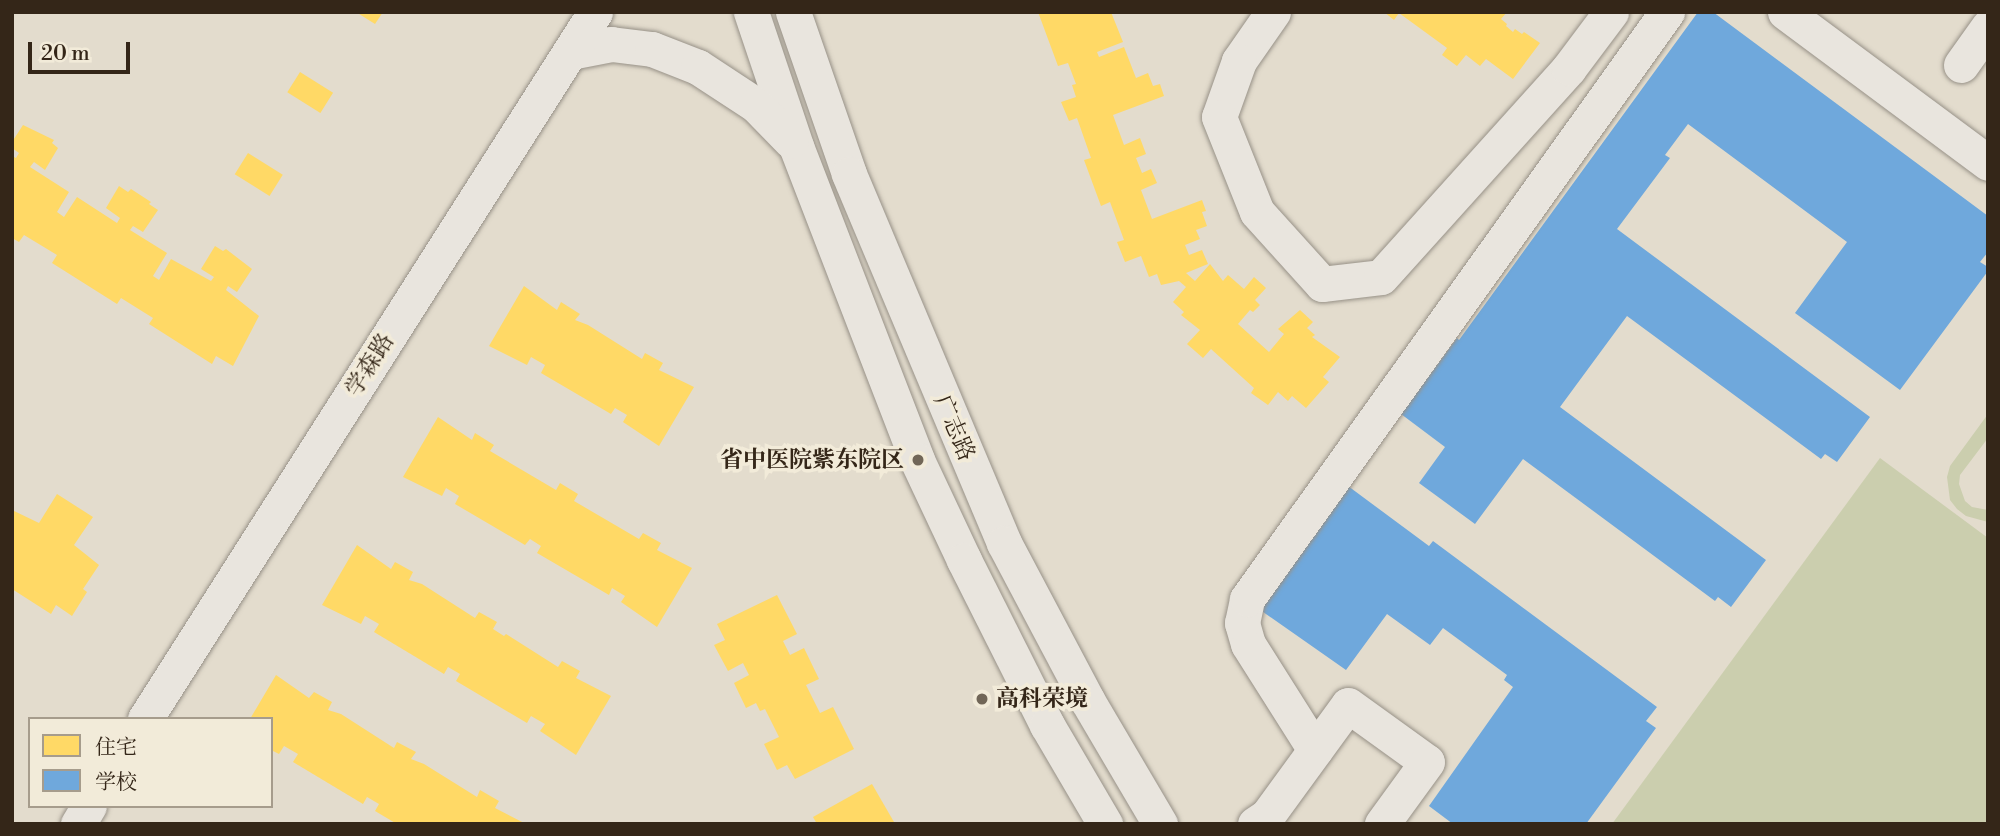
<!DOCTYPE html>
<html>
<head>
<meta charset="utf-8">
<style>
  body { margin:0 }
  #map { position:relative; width:2000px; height:836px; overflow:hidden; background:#e3dccd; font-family:"Libre Bodoni","Noto Serif SC",serif }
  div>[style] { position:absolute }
  .green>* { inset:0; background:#cbceae }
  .homes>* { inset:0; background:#ffd966; transform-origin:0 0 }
  .schools>* { inset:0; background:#6fa8dc }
  .roads { filter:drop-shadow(0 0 2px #979187) drop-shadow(0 0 2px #979187) }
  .minor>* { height:35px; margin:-17.5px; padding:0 17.5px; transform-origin:17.5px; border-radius:17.5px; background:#e9e5de }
  .dots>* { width:19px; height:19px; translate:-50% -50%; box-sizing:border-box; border:4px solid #f2ebd9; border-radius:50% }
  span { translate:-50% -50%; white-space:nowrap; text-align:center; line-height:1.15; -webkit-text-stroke:7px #f2ebd9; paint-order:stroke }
  .street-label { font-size:23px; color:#342618 }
  .poi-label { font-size:23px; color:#342618; font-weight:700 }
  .right { translate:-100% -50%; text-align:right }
  .left { translate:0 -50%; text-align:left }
  .frame { position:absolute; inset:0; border:14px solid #342618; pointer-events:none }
  .legend { position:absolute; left:28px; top:717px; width:245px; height:91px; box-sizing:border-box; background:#f2ebd9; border:2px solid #a69c8c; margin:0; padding:9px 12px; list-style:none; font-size:21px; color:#342618 }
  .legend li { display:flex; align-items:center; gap:14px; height:35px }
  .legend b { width:35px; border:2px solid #a69c8c }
  .scale { position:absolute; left:28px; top:42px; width:102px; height:32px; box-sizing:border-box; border:4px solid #342618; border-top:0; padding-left:9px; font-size:21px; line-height:24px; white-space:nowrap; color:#342618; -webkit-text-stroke:5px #f2ebd9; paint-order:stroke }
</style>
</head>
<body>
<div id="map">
  <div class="green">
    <div style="clip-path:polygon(1988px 414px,1988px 438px,1960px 475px,1959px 484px,1965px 501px,1972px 507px,1988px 510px,1988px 522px,1966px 516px,1957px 509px,1950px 500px,1947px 477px,1950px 466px)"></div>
    <div style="clip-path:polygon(1880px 458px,1988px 538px,1988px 824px,1612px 824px)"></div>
  </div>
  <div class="homes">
    <div style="clip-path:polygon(356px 12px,383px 12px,375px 24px)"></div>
    <div style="clip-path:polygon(1038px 12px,1111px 12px,1123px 42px,1097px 52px,1099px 57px,1124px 47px,1136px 78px,1148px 73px,1153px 86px,1160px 84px,1164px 96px,1113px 115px,1124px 145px,1140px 138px,1146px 154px,1136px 158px,1142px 173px,1151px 169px,1157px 183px,1141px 190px,1152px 219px,1202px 200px,1206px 211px,1202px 212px,1207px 226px,1196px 230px,1200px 239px,1185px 245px,1189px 255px,1202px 250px,1208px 264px,1186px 273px,1195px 281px,1210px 264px,1223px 281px,1228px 275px,1244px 289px,1254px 277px,1266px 288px,1255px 300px,1260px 305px,1253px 312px,1250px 310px,1238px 324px,1269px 352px,1284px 334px,1278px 329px,1300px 310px,1313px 322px,1307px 328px,1315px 335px,1312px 337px,1340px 357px,1323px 377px,1329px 382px,1306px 408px,1292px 396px,1288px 401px,1278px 392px,1268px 405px,1251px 393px,1254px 388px,1211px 349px,1203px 358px,1187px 344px,1200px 330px,1181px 315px,1184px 312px,1173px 302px,1186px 287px,1179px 281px,1161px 285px,1157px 274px,1149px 277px,1141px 256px,1125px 262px,1117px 242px,1124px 240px,1110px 202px,1101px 206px,1084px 160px,1091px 158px,1077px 118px,1069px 121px,1061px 102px,1076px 97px,1072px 85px,1076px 84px,1068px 63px,1058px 66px)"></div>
    <div style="clip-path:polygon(1384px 12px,1507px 12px,1501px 19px,1507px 24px,1506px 26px,1513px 32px,1515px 29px,1522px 34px,1524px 32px,1540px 43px,1513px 79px,1486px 59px,1480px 66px,1466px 55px,1457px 66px,1442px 55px,1447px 48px,1399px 13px,1394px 20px)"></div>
    <div style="left:300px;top:72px;width:39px;height:24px;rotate:32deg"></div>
    <div style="clip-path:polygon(23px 125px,54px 140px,52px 143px,58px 148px,45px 170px,34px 162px,30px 167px,69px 192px,57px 212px,64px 217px,77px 197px,117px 223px,120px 218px,106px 208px,119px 186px,128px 192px,131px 189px,151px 202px,149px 204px,158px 210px,143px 232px,133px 226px,130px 230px,167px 253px,153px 276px,159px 280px,171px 259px,211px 281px,214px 277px,201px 269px,215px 246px,223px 251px,226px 249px,252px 269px,237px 292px,228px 286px,226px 290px,259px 316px,233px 366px,216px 356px,212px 364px,149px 324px,153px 318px,121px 298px,117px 304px,52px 263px,57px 255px,24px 235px,19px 242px,12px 238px,12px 156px,16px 158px,19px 153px,12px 148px,12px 142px)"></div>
    <div style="left:248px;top:153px;width:41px;height:25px;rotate:32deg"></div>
    <div style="clip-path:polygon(524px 286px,557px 310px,561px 302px,580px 314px,575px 320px,588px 325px,642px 359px,645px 353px,663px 363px,659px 370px,694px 387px,659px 446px,623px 422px,627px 415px,615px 408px,611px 414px,541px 373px,545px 365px,531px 357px,527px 365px,489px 346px)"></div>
    <div style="clip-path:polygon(438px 417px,472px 440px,475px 433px,494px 445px,490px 451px,556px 490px,560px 483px,578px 494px,574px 501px,639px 539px,643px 533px,661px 543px,657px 550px,692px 568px,657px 627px,621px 602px,625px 596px,612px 588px,609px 595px,537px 553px,541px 546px,530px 539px,525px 545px,455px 504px,459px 496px,446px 488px,442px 496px,403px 477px)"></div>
    <div style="clip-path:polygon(57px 494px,93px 517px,74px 545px,99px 565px,83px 589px,87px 592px,72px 616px,56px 605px,51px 614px,12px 589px,12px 510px,39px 523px)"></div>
    <div style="clip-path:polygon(357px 545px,391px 569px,395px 562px,413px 572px,409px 580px,422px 584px,475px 618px,479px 612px,497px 622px,493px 629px,504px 636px,506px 634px,558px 667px,562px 661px,580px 671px,576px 678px,611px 696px,576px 755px,540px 731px,545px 724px,531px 716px,527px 723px,456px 681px,460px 674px,448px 667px,444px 674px,374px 632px,379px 624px,365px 616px,361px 624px,322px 605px)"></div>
    <div style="clip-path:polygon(777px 595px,797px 634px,783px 641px,790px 655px,804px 648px,819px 679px,806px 685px,820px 713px,833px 707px,854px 749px,795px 779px,787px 765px,777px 770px,764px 744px,779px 737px,765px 709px,760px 711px,756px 703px,746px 708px,734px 683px,749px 675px,743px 663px,728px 671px,714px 645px,725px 640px,717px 624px)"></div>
    <div style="clip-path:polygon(276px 675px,309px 698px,314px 692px,332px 702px,328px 710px,341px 714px,394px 748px,397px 742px,416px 752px,411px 759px,424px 764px,477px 797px,480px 790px,499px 801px,495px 808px,526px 824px,397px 824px,375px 811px,379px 804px,367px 797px,363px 804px,293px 762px,298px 754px,284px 746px,279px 754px,271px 750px,271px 719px,250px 719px)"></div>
    <div style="clip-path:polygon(872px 784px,894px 822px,817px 824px,813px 817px)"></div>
  </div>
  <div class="schools">
    <div style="clip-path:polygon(1698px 12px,1713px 12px,1988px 216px,1988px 252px,1980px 262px,1988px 267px,1988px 271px,1900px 390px,1795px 313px,1847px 242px,1688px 124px,1665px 155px,1670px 158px,1617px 229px,1870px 417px,1837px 462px,1825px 454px,1821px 459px,1627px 316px,1560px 407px,1766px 560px,1731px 607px,1718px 597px,1715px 601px,1523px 459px,1475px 524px,1419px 483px,1445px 447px,1401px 414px,1457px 338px,1459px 340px)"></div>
    <div style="clip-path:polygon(1348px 486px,1429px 546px,1433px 541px,1657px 707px,1646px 721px,1656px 728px,1586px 824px,1453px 824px,1429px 806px,1513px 687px,1504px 680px,1507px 675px,1443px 628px,1430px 645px,1387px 614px,1346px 670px,1256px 607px)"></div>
  </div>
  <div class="roads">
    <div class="minor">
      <div style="left:751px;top:12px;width:141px;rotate:71.4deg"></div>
      <div style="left:796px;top:146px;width:337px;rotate:68.9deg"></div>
      <div style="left:917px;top:460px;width:110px;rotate:64.8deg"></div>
      <div style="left:964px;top:560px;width:185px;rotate:63.3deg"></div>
      <div style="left:1047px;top:725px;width:115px;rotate:59.6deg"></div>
      <div style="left:793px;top:12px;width:171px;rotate:70.9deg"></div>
      <div style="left:849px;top:174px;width:400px;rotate:67.2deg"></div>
      <div style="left:1004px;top:543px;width:178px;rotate:62.1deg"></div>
      <div style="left:1087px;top:700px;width:144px;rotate:59.5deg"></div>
      <div style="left:1273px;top:12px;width:60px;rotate:124.8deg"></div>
      <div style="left:1239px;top:61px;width:59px;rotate:109.7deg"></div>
      <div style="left:1219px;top:117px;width:102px;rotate:68.2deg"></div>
      <div style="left:1257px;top:212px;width:97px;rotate:47.9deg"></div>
      <div style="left:1322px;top:284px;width:59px;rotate:-6.8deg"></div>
      <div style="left:1381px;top:277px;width:281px;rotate:-48deg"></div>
      <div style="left:1569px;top:68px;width:70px;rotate:-53.1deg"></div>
      <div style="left:1785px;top:12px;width:253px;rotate:36.6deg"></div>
      <div style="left:570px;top:52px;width:42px;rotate:-11deg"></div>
      <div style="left:611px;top:44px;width:41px;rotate:7deg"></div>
      <div style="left:652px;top:49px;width:49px;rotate:21.4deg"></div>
      <div style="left:698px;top:67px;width:69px;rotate:33.2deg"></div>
      <div style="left:756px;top:105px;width:50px;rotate:45.8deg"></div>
      <div style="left:1961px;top:65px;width:47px;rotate:-54.6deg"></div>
      <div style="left:145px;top:719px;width:838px;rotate:-57.52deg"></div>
      <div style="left:1315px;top:750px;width:125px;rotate:-122.3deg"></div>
      <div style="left:1248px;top:644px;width:22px;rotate:-106deg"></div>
      <div style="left:1242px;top:623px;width:25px;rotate:-78deg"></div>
      <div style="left:1247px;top:599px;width:722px;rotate:-54.42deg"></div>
      <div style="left:78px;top:824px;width:21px;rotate:-59deg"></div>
      <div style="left:1255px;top:824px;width:14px;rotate:-34deg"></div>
      <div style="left:1267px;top:816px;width:137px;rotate:-53.9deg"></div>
      <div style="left:1348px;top:705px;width:97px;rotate:35.8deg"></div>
      <div style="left:1427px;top:762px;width:77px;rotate:126deg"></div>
    </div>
  </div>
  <div class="dots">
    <div style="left:918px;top:460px;background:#716657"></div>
    <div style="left:982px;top:699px;background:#716657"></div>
  </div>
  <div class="street-label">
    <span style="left:370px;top:365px;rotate:-58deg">学森路</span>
    <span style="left:954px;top:428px;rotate:67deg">广志路</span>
  </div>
  <div class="poi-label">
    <span class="right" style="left:904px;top:460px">省中医院紫东院区</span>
    <span class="left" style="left:996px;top:699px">高科荣境</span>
  </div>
  <div class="frame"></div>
  <ul class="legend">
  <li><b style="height:19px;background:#ffd966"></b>住宅</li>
  <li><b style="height:19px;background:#6fa8dc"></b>学校</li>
  </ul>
  <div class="scale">20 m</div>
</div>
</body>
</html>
